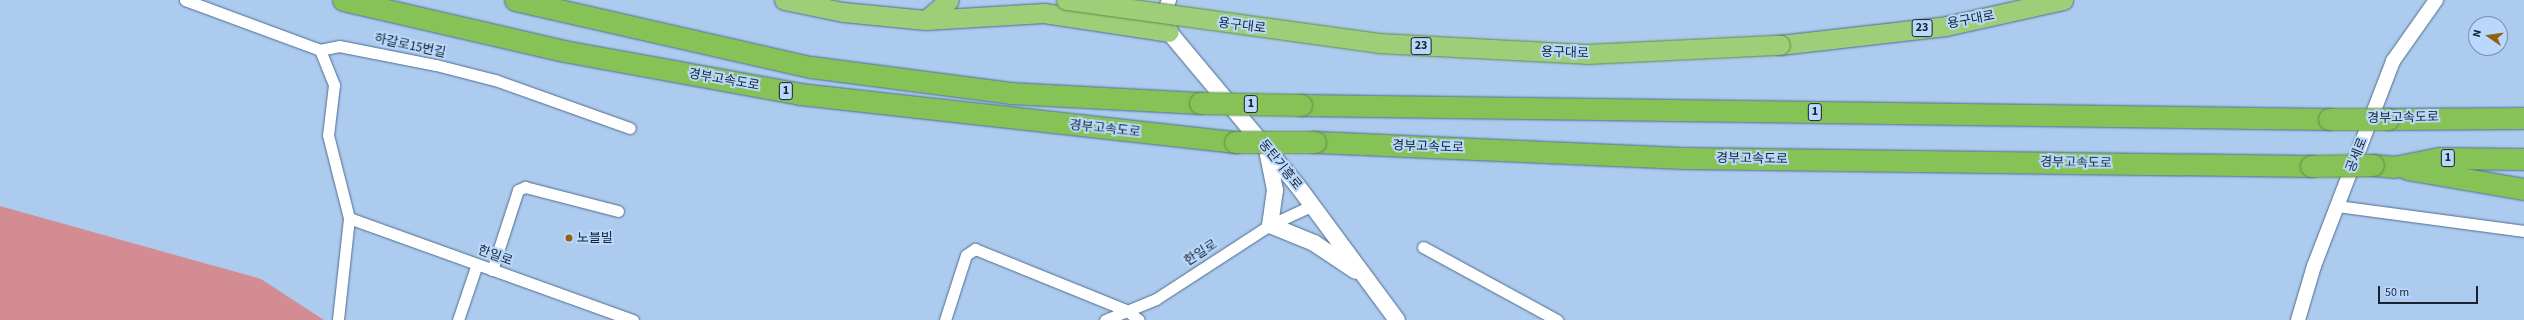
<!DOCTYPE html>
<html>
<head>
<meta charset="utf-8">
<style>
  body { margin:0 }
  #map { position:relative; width:2524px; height:320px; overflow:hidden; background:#accbef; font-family:"Source Sans 3","Noto Sans KR",sans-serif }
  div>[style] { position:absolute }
  .green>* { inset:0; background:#d48c93 }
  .roads { filter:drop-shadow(0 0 1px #516d8d) drop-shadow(0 0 1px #516d8d) }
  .minor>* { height:11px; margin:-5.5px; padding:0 5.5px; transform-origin:5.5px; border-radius:5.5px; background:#fff }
  .tertiary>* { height:14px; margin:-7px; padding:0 7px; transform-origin:7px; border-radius:7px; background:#fff }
  .secondary>* { height:16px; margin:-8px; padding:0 8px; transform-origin:8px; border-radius:8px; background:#fff }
  .trunk>* { height:19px; margin:-9.5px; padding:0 9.5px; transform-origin:9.5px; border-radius:9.5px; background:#9ece78 }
  .motorway>* { height:21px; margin:-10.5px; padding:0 10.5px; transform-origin:10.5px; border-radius:10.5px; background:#86c256 }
  .bridges { filter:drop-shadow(0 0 1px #5f8a49) drop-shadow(0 0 1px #5f8a49) }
  .trunk-bridge>* { height:19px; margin:-9.5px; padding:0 9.5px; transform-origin:9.5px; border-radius:9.5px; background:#9ece78 }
  .motorway-bridge>* { height:21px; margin:-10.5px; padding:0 10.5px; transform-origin:10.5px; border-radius:10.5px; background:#86c256 }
  .dots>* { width:11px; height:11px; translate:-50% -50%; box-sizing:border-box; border:2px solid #b9d8fc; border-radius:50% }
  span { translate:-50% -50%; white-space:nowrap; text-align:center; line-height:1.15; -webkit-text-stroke:4px #b9d8fc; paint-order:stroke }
  .shield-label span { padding:1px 3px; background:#b9d8fc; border:1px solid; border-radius:3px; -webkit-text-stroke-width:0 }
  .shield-label { font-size:12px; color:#172330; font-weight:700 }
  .street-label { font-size:13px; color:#172330 }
  .poi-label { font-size:13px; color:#172330 }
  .left { translate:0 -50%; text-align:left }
  .north { position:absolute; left:2468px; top:16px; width:40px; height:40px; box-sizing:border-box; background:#b9d8fc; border:1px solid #7890aa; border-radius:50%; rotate:283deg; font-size:11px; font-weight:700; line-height:16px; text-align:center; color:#172330 }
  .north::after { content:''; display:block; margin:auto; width:14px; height:18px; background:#91610f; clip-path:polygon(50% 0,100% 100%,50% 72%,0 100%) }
  .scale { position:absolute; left:2378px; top:286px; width:100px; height:18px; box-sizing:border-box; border:2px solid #172330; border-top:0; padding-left:5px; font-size:12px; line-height:14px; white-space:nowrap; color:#172330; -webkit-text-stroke:3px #b9d8fc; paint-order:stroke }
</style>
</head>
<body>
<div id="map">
  <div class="green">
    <div style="clip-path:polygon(0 206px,261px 279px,324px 320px,0 320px)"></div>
  </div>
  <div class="roads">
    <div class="minor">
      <div style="left:185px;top:0;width:144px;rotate:20.3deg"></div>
      <div style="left:320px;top:50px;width:19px;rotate:-12deg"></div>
      <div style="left:339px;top:46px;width:99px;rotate:11.1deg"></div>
      <div style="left:436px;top:65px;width:61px;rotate:14.3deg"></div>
      <div style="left:495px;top:80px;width:143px;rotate:19.6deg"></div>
      <div style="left:320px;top:50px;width:38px;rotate:68deg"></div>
      <div style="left:334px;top:85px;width:50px;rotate:96.8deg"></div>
      <div style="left:328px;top:135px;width:86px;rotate:75.8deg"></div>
      <div style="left:349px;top:218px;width:103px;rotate:96.2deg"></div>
      <div style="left:2337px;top:206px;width:189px;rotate:7.6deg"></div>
      <div style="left:349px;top:218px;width:302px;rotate:19.8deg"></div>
      <div style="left:1423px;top:247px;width:153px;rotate:28.6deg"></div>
      <div style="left:492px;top:270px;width:84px;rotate:-72deg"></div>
      <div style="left:518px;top:190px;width:8px;rotate:-23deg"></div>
      <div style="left:525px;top:187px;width:96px;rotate:14.5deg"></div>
      <div style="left:458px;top:320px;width:59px;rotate:-71.3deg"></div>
      <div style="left:945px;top:320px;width:68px;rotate:-72.1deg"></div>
      <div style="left:966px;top:255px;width:11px;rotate:-34deg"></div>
      <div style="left:975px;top:249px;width:163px;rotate:22deg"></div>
      <div style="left:1126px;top:310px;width:16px;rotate:38deg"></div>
      <div style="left:1105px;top:320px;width:55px;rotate:-22.4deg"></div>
      <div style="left:1156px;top:299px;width:136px;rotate:-33deg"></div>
      <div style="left:1270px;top:225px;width:45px;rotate:-24.9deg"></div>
    </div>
    <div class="tertiary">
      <div style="left:1165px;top:10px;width:11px;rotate:-68deg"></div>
      <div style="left:2298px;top:320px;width:56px;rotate:-73.5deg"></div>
      <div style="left:2314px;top:266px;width:220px;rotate:-68.9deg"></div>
      <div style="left:2393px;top:61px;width:75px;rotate:-54.8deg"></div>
    </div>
    <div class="secondary">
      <div style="left:1167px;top:19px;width:13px;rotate:81deg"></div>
      <div style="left:1169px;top:32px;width:199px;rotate:50.1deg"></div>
      <div style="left:1297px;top:185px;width:168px;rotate:53.5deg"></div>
      <div style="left:1267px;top:150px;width:41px;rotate:78.7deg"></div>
      <div style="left:1275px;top:190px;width:35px;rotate:98deg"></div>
      <div style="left:1270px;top:225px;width:48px;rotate:22.2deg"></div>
      <div style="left:1314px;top:243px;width:50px;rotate:33.7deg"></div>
    </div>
    <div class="trunk">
      <div style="left:784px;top:0;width:60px;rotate:11.5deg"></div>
      <div style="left:843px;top:12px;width:83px;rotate:5.5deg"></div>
      <div style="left:926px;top:20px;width:118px;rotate:-3.4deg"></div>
      <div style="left:1044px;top:13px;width:126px;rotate:8.6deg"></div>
      <div style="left:926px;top:20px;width:30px;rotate:-41deg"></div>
      <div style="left:1780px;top:45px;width:167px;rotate:-6.5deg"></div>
      <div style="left:1946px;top:26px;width:120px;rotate:-12.5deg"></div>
    </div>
    <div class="motorway">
      <div style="left:343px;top:0;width:227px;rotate:13deg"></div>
      <div style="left:564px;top:51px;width:240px;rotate:10.3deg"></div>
      <div style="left:800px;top:94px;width:438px;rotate:6.3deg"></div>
      <div style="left:515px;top:0;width:303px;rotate:12.8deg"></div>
      <div style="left:811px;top:67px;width:201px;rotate:7.4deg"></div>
      <div style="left:1010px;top:93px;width:190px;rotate:3deg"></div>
      <div style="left:1301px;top:105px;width:1028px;rotate:0.78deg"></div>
      <div style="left:2388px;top:119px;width:136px;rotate:-0.4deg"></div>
      <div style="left:1315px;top:142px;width:369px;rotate:2.5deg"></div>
      <div style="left:1684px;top:158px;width:627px;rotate:0.73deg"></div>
      <div style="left:2373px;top:165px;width:21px;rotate:5deg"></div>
      <div style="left:2394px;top:167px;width:46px;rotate:-11.3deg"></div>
      <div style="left:2439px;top:158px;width:85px;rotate:0.7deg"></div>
      <div style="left:2407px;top:169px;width:119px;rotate:9.7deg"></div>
    </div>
  </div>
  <div class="bridges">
    <div class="trunk-bridge">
      <div style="left:1066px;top:0;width:315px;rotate:7.8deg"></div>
      <div style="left:1378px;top:43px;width:208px;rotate:3deg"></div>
      <div style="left:1586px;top:54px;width:194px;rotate:-2.7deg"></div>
    </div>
    <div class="motorway-bridge">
      <div style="left:1200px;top:103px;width:101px;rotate:1.1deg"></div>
      <div style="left:2329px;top:119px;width:59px"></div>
      <div style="left:1235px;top:142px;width:80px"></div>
      <div style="left:2311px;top:166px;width:62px;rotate:-0.9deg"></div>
    </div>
  </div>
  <div class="dots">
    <div style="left:569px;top:238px;background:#91610f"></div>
  </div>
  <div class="shield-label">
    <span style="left:1922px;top:28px">23</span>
    <span style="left:1421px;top:46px">23</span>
    <span style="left:786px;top:91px">1</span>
    <span style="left:1251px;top:104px">1</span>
    <span style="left:1815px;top:112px">1</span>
    <span style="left:2448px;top:158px">1</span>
  </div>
  <div class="street-label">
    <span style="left:1971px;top:20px;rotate:-11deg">용구대로</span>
    <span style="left:1242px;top:26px;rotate:7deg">용구대로</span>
    <span style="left:410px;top:46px;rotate:12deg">하갈로15번길</span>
    <span style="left:1565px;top:53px;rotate:2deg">용구대로</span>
    <span style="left:724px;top:80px;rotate:10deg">경부고속도로</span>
    <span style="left:2403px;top:118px;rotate:-1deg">경부고속도로</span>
    <span style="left:1105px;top:129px;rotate:6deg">경부고속도로</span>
    <span style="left:1428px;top:147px;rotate:2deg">경부고속도로</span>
    <span style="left:2357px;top:155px;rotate:-69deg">공세로</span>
    <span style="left:1752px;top:159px;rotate:1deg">경부고속도로</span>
    <span style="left:2076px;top:163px;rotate:1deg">경부고속도로</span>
    <span style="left:1280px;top:165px;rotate:51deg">동탄기흥로</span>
    <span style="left:1201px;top:253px;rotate:-33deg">한일로</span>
    <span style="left:495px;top:256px;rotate:20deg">한일로</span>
  </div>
  <div class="poi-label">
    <span class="left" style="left:577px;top:238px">노블빌</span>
  </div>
  <div class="north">N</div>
  <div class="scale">50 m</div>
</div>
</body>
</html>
